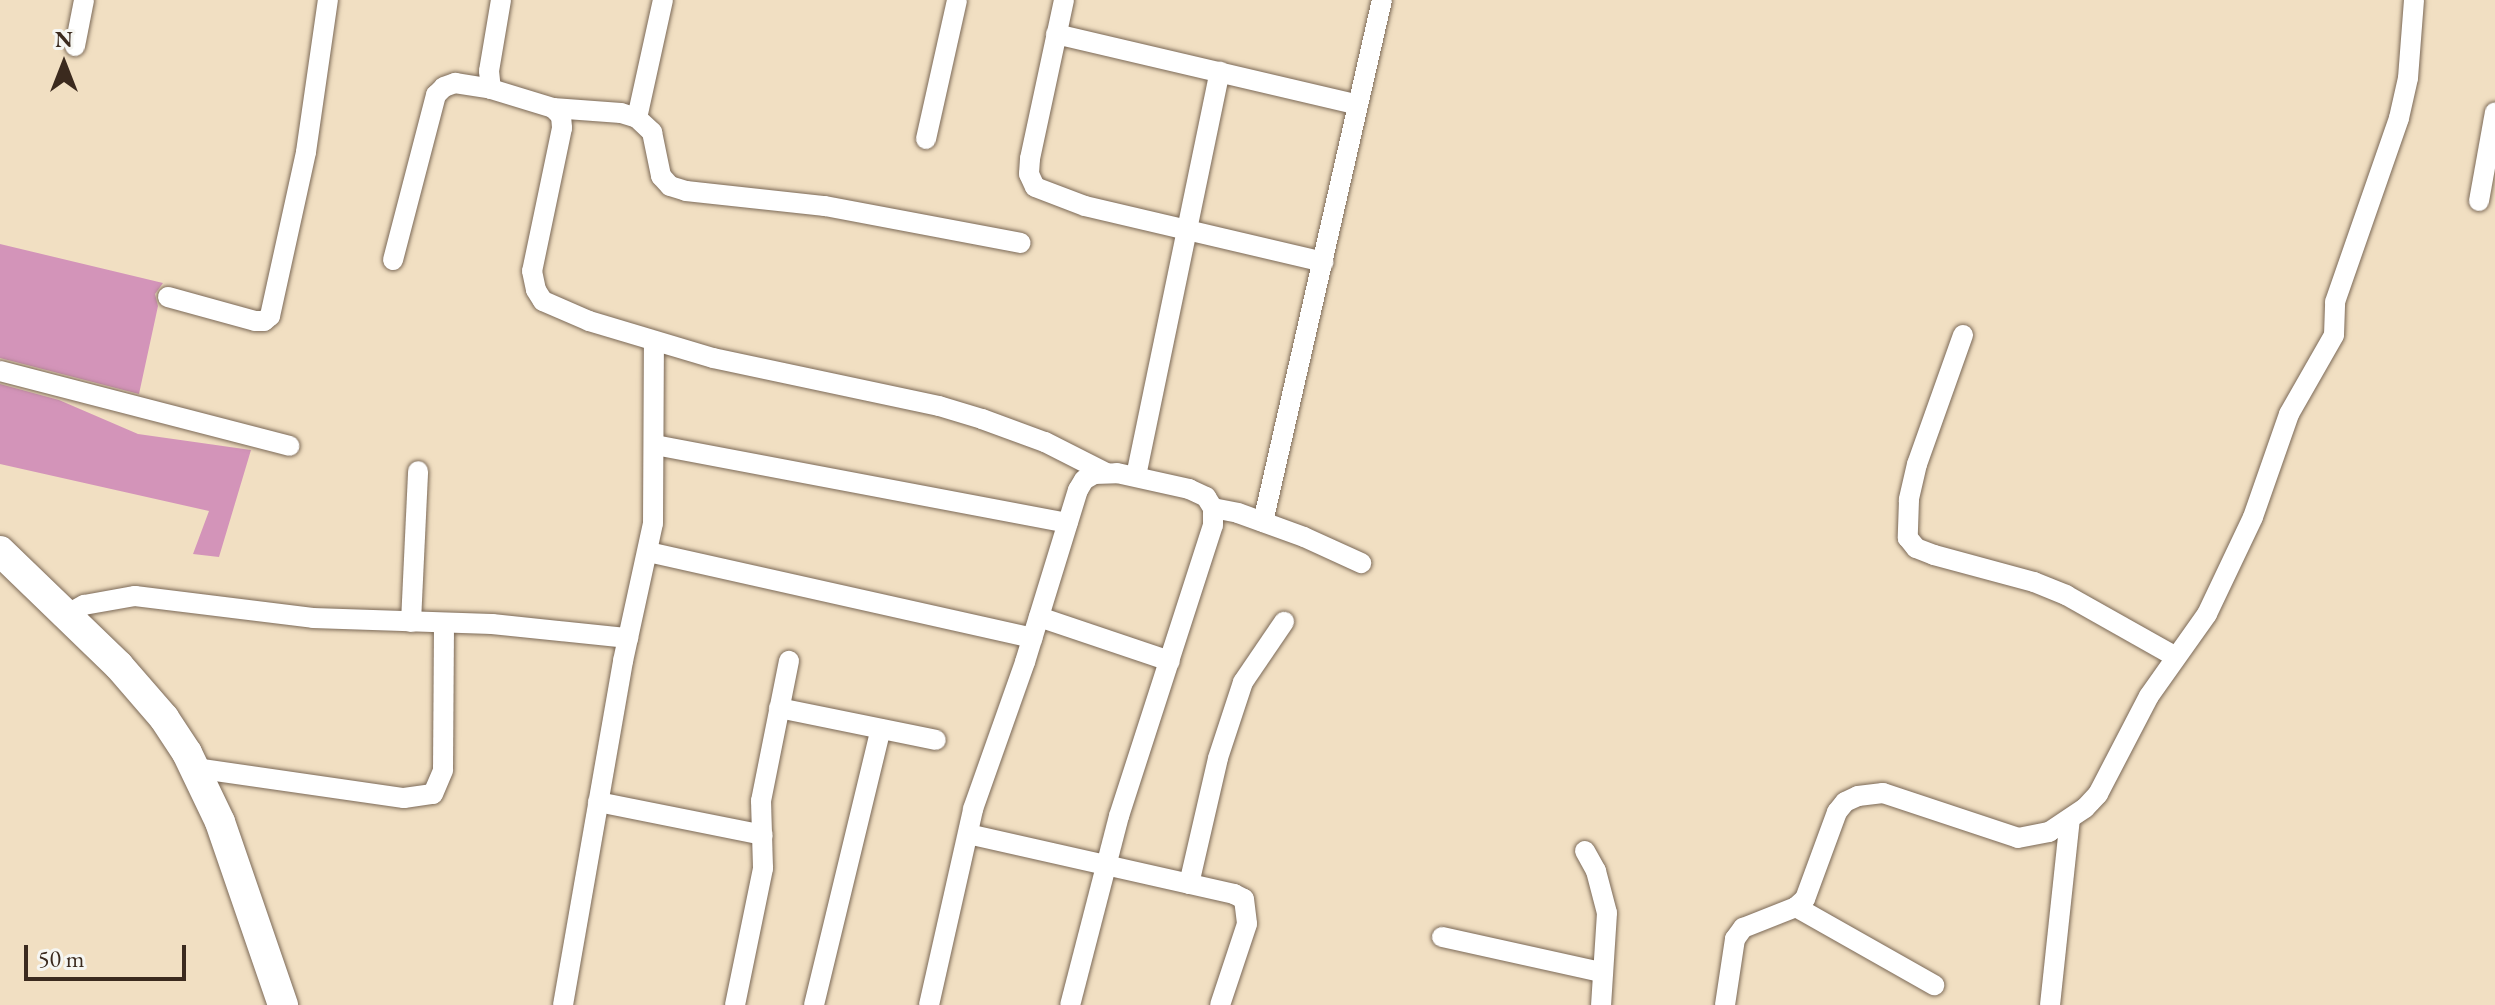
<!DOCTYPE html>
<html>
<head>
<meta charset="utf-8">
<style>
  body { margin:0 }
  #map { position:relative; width:2495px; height:1005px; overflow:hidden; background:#f1dfc2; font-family:"EB Garamond",serif }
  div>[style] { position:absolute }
  .building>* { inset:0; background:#d394b9 }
  .roads { filter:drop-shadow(0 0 2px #7b6957) drop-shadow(0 0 2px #7b6957) }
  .street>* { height:20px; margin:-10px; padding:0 10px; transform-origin:10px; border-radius:10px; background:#fff }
  .secondary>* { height:30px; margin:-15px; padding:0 15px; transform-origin:15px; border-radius:15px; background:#fff }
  span { translate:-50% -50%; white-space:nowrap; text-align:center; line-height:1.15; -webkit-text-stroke:7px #f6f6f2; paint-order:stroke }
  .north { position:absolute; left:24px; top:24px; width:80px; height:80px; -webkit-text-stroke:6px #f6f6f2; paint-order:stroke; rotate:0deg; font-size:22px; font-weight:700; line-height:32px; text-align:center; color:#3b2a1e }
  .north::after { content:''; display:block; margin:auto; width:28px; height:36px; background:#3b2a1e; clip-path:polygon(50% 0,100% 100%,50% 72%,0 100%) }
  .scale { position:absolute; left:24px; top:945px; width:162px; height:36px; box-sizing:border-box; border:4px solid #3b2a1e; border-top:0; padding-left:10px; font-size:24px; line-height:28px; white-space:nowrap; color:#3b2a1e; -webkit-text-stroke:6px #f6f6f2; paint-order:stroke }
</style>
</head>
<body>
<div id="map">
  <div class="building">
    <div style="clip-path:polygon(0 244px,163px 283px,155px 294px,158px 306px,139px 394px,0 358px)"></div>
    <div style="clip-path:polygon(0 384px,59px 400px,138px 434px,251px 450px,219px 557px,193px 554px,209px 511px,0 464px)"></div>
  </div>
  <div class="roads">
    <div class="street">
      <div style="left:501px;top:0;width:72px;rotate:99.6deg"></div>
      <div style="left:489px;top:71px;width:18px;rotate:84deg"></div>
      <div style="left:491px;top:89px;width:65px;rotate:17deg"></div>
      <div style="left:553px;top:108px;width:11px;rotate:45deg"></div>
      <div style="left:561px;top:116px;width:12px;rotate:85deg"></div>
      <div style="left:562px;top:128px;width:146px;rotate:101.8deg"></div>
      <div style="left:532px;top:271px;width:19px;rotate:78deg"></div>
      <div style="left:536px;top:290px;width:13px;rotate:58deg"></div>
      <div style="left:543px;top:301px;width:50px;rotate:23.5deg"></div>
      <div style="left:589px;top:321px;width:129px;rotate:16.6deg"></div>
      <div style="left:713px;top:358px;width:231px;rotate:12deg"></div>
      <div style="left:939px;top:406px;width:45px;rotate:16.8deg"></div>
      <div style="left:982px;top:419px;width:67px;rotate:20.1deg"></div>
      <div style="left:1045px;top:442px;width:68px;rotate:26.9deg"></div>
      <div style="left:1064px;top:0;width:163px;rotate:102.1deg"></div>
      <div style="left:1030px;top:159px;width:15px;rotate:94deg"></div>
      <div style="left:1029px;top:174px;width:14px;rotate:65deg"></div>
      <div style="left:1035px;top:187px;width:53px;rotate:20.8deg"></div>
      <div style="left:1085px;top:206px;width:245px;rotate:13.2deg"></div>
      <div style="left:1056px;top:34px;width:310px;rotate:13.2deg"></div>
      <div style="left:75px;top:46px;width:47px;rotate:-78.9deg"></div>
      <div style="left:553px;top:108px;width:68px;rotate:4.2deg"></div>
      <div style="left:621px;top:113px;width:17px;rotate:17deg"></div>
      <div style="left:637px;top:118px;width:21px;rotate:43deg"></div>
      <div style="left:652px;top:132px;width:45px;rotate:78.4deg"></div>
      <div style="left:661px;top:176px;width:13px;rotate:48deg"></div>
      <div style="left:670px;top:186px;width:17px;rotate:17deg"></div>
      <div style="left:686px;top:191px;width:140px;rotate:6.2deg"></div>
      <div style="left:825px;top:206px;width:199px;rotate:10.7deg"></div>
      <div style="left:637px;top:118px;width:121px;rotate:-77.6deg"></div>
      <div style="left:926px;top:139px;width:142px;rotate:-77.4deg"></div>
      <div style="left:2479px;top:201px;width:90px;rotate:-79.8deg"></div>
      <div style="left:393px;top:260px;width:171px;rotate:-75.4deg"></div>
      <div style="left:436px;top:95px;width:11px;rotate:-45deg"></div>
      <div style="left:444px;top:87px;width:12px;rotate:-20deg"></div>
      <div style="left:455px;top:83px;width:36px;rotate:9deg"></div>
      <div style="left:168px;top:297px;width:90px;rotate:15.4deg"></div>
      <div style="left:255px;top:321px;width:9px"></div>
      <div style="left:264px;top:321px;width:8px;rotate:-40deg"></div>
      <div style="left:270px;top:316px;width:168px;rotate:-77.6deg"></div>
      <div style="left:306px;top:152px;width:154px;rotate:-81.8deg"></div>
      <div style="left:1963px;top:335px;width:137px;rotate:109.6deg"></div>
      <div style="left:1917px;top:464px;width:37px;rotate:103deg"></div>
      <div style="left:1909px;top:500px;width:38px;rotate:92deg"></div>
      <div style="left:1908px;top:538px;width:13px;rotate:51deg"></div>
      <div style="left:1916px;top:548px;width:19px;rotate:21deg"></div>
      <div style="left:1934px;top:555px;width:104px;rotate:15.1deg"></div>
      <div style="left:2034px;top:582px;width:35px;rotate:22deg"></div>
      <div style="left:2066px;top:595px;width:126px;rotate:29.4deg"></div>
      <div style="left:0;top:371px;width:299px;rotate:14.5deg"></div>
      <div style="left:655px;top:445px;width:420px;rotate:10.7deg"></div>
      <div style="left:1136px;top:476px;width:413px;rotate:-78.3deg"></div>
      <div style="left:1213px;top:508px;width:25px;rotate:11deg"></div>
      <div style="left:1238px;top:513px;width:70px;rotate:20deg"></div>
      <div style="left:1304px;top:537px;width:63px;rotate:24.5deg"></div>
      <div style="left:1263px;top:522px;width:535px;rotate:-77.16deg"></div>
      <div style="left:648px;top:552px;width:394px;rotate:12.6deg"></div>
      <div style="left:66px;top:615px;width:21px;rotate:-29deg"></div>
      <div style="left:84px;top:605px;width:52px;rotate:-10deg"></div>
      <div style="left:135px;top:596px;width:179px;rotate:7deg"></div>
      <div style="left:313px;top:618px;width:179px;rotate:1.9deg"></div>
      <div style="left:492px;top:624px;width:137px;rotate:5.9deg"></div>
      <div style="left:1039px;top:617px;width:138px;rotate:18.6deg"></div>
      <div style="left:411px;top:622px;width:151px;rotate:-87.3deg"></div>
      <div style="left:779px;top:708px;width:160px;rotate:11.5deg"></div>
      <div style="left:195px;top:768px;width:211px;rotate:8.2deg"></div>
      <div style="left:404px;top:798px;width:29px;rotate:-8deg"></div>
      <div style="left:433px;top:794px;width:26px;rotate:-67deg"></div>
      <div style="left:443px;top:770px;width:147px;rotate:-89.6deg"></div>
      <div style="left:598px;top:802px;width:168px;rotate:11.3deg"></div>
      <div style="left:968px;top:834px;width:273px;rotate:12.7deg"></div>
      <div style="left:1234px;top:894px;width:11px;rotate:27deg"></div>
      <div style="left:1244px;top:899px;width:25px;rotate:83deg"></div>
      <div style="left:1247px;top:924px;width:85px;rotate:108.4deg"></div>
      <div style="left:1585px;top:851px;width:23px;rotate:61deg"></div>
      <div style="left:1596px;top:871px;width:43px;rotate:75.3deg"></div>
      <div style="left:1607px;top:913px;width:92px;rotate:93.7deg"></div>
      <div style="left:1189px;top:884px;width:129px;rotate:-77deg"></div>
      <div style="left:1218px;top:758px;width:80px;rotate:-71.8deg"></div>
      <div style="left:1243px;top:682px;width:73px;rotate:-55.7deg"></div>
      <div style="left:1796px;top:907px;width:159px;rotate:29.5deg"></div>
      <div style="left:1442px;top:937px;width:163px;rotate:12.4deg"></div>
      <div style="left:563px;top:1005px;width:349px;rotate:-80.1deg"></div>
      <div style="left:623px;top:661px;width:141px;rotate:-77.7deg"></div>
      <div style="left:653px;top:523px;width:182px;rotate:-89.7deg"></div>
      <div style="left:735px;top:1005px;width:140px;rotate:-78.4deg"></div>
      <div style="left:763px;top:868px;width:67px;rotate:-91.7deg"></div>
      <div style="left:761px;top:801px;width:143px;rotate:-78.7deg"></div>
      <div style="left:814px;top:1005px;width:284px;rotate:-76.4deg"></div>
      <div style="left:929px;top:1005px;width:201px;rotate:-77.3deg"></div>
      <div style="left:973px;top:809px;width:156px;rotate:-70.5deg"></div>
      <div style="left:1025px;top:662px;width:180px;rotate:-72.9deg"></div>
      <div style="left:1078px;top:490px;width:12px;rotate:-59deg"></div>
      <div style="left:1084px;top:480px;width:12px;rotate:-31deg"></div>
      <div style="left:1094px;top:474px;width:23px;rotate:-2deg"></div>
      <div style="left:1117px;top:473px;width:74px;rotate:12.5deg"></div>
      <div style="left:1189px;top:489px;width:19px;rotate:25deg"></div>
      <div style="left:1206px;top:497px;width:13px;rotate:58deg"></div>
      <div style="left:1213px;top:508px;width:17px;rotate:90deg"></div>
      <div style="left:1213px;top:525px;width:306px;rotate:107.9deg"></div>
      <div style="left:1119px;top:816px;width:195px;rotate:104.5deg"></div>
      <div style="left:1725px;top:1005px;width:67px;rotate:-81.4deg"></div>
      <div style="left:1735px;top:939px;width:14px;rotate:-54deg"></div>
      <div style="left:1743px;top:928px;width:57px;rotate:-21.6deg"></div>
      <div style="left:1796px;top:907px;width:12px;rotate:-42deg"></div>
      <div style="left:1805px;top:899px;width:93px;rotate:-69.8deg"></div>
      <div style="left:1837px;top:812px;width:13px;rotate:-51deg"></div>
      <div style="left:1845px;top:802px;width:14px;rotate:-25deg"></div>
      <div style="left:1858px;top:796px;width:25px;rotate:-7deg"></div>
      <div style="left:1883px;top:793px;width:142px;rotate:18.4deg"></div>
      <div style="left:2018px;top:838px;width:32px;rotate:-11deg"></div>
      <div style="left:2049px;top:832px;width:43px;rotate:-33.7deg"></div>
      <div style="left:2085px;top:808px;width:19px;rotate:-47deg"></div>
      <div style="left:2098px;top:794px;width:110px;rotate:-62.5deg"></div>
      <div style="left:2149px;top:696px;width:100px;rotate:-54.7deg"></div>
      <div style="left:2207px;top:614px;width:107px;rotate:-64.6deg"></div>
      <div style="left:2253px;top:517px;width:109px;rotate:-70.7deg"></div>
      <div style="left:2289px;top:414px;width:91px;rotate:-60.3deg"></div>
      <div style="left:2334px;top:335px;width:33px;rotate:-88deg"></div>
      <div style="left:2335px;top:302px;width:195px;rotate:-70.8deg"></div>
      <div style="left:2399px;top:118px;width:41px;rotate:-77.3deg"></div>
      <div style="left:2408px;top:78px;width:78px;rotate:-85.6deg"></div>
      <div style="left:2050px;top:1005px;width:187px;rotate:-83.9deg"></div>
    </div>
    <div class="secondary">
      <div style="left:0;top:551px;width:165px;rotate:44deg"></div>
      <div style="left:119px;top:666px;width:69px;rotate:49.1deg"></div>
      <div style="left:164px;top:718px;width:42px;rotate:56.7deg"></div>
      <div style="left:187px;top:753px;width:76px;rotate:64.4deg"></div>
      <div style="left:220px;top:822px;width:194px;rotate:71deg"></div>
    </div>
  </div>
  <div class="north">N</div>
  <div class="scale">50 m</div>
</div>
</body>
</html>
